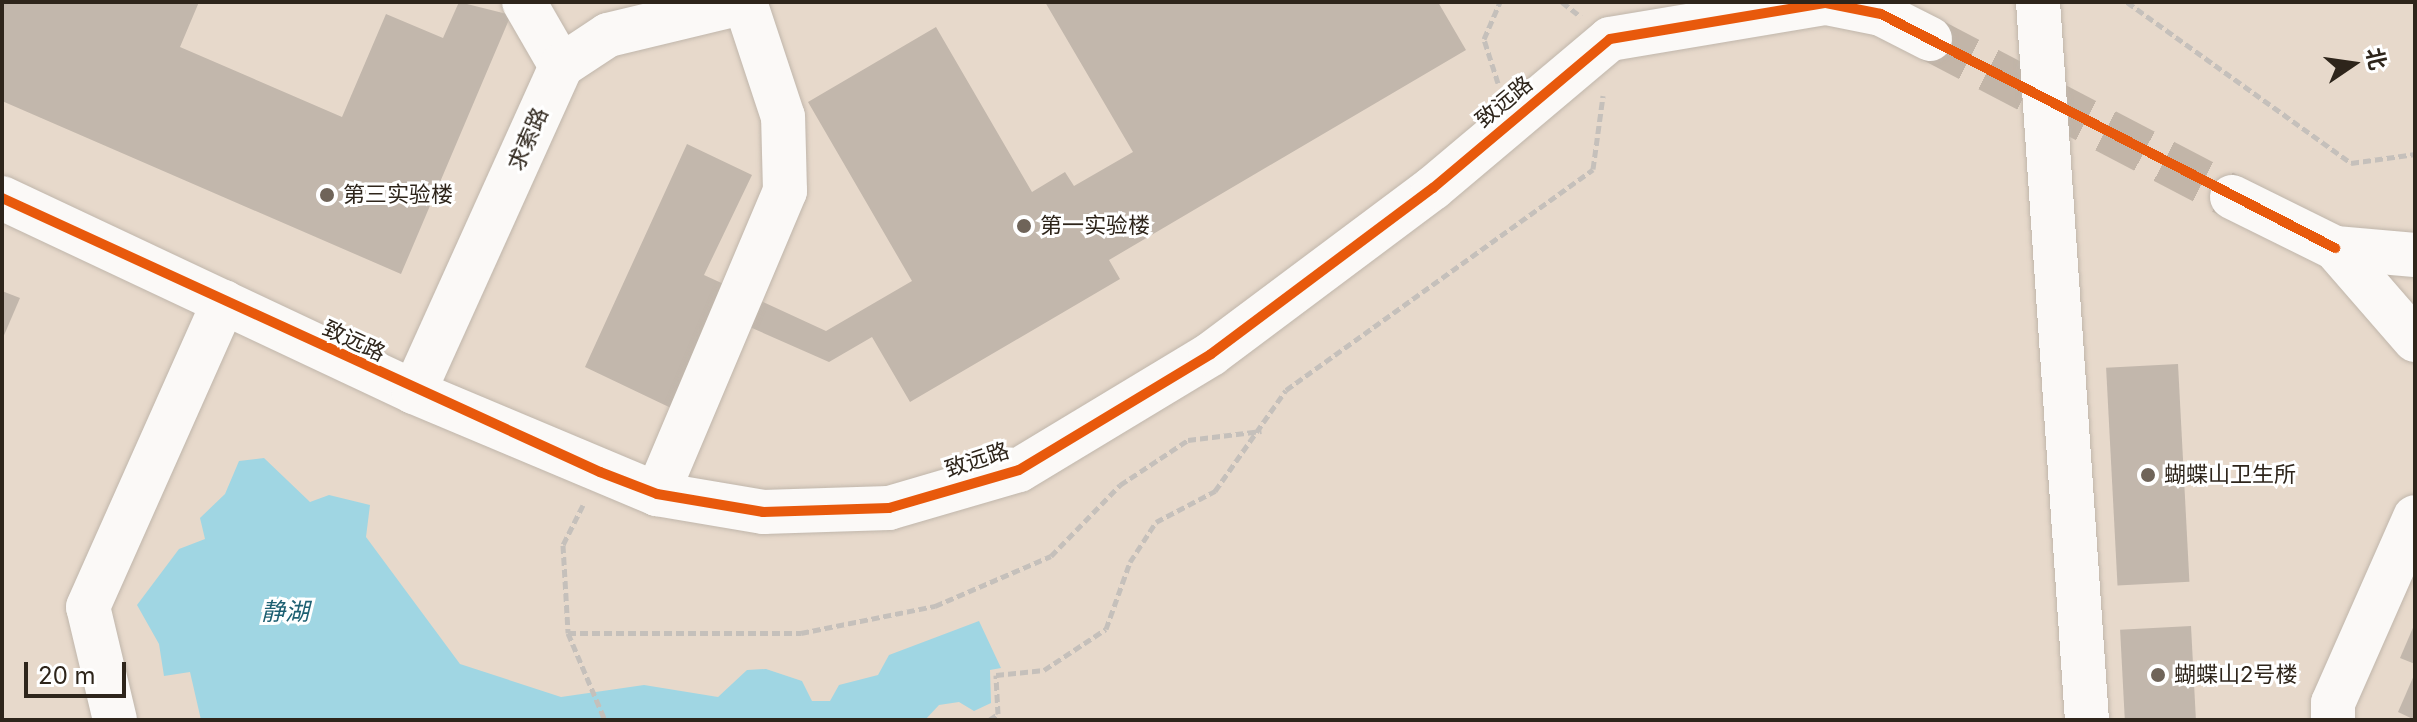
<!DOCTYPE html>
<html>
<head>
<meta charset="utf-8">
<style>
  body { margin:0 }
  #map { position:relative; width:2417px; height:722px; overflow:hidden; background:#e7d9cb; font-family:Inter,"Noto Sans SC",sans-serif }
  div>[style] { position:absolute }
  .water>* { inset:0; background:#a0d6e3 }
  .building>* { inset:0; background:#c2b7ac; transform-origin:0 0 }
  .minor-tunnel>* { height:44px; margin-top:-22px; transform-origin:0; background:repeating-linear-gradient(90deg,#c2b5a8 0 44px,transparent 0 66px) }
  .path>* { height:5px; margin-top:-2.5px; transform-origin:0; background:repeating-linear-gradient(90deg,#c5c0bb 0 8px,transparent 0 12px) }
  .roads { filter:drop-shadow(0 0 2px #c0b6ab) drop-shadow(0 0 2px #c0b6ab) }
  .minor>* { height:44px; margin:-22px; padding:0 22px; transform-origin:22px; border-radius:22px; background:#fbf9f7 }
  .cycleway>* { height:10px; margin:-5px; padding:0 5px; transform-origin:5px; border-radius:5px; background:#e8590c }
  .dots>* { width:22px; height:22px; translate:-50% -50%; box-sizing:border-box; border:4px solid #fff; border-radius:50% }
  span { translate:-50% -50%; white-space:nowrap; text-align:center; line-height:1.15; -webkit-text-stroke:6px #fff; paint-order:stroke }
  .street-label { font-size:22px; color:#2e251b }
  .poi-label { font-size:22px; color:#2e251b }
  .left { translate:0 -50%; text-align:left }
  .water-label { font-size:24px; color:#1e6072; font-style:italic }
  .frame { position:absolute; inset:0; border:4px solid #2e251b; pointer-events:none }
  .north { position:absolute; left:2313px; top:24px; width:80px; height:80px; -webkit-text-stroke:6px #fff; paint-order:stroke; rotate:77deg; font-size:22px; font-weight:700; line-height:32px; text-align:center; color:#2e251b }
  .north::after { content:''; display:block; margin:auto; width:28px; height:36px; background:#2e251b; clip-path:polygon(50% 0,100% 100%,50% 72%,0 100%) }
  .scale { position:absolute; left:24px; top:662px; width:102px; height:36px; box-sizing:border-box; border:4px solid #2e251b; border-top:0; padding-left:10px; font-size:24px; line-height:28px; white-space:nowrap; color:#2e251b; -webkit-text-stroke:6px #fff; paint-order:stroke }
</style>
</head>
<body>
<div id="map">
  <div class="water">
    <div style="clip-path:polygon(264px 458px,310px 502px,329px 495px,370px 505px,366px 537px,460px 664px,561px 697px,644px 685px,718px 697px,747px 670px,766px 669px,802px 681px,812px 701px,830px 701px,839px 685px,878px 675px,889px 655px,979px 621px,1001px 668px,990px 670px,991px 703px,974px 711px,959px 702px,939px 705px,925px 720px,201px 720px,190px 672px,164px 676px,159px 644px,137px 605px,179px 549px,205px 539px,200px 518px,225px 494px,239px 461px)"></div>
  </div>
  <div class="building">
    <div style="clip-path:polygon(2px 2px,199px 2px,180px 47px,342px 117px,386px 14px,443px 38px,459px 2px,511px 15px,401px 274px,2px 101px)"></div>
    <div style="clip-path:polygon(1045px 2px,1438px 2px,1466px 50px,1109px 260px,1120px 279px,910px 402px,872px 337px,829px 362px,718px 313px,671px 408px,585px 367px,687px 144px,752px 175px,704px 275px,826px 331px,912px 281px,808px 102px,936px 27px,1032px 192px,1065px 172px,1074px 186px,1133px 152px)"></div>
    <div style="clip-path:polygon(2px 291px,20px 298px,2px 340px)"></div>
    <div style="left:2178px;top:364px;width:218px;height:72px;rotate:87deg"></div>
    <div style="clip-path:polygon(2415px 623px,2415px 664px,2400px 658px)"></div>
    <div style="left:2191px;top:626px;width:94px;height:71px;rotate:87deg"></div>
    <div style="clip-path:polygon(2415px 673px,2415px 720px,2398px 712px)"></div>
  </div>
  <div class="minor-tunnel">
    <div style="left:1930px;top:39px;width:341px;rotate:27.6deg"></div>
  </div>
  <div class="path">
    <div style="left:1562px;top:2px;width:24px;rotate:38deg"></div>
    <div style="left:2127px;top:2px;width:276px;rotate:35.7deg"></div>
    <div style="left:2351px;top:163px;width:65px;rotate:-8deg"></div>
    <div style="left:1498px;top:83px;width:46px;rotate:-107.7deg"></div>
    <div style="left:1484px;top:39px;width:40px;rotate:-66.6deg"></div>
    <div style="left:583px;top:505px;width:45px;rotate:116.6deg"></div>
    <div style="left:563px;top:545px;width:88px;rotate:86.7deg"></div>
    <div style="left:568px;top:633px;width:95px;rotate:67deg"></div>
    <div style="left:568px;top:633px;width:233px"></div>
    <div style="left:801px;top:633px;width:137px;rotate:-11.4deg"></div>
    <div style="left:935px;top:606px;width:126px;rotate:-23.3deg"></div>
    <div style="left:1051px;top:556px;width:99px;rotate:-45.8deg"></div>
    <div style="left:1120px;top:485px;width:82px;rotate:-33.5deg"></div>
    <div style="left:1188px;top:440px;width:74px;rotate:-7deg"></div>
    <div style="left:989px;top:720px;width:11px;rotate:-34deg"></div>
    <div style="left:998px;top:714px;width:39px;rotate:-93deg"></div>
    <div style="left:996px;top:675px;width:48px;rotate:-5.9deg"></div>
    <div style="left:1044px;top:670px;width:74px;rotate:-33.5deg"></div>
    <div style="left:1106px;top:629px;width:71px;rotate:-70.3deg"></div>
    <div style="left:1130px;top:562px;width:48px;rotate:-57deg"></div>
    <div style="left:1156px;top:522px;width:67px;rotate:-27.7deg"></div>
    <div style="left:1215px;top:491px;width:123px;rotate:-54.9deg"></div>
    <div style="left:1286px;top:390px;width:378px;rotate:-35.7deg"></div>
    <div style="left:1593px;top:169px;width:74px;rotate:-82.2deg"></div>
  </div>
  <div class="roads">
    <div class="minor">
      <div style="left:524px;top:2px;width:74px;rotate:60deg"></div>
      <div style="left:2038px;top:2px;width:720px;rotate:86.1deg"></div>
      <div style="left:2232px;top:197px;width:115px;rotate:26.3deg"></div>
      <div style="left:2px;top:198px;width:455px;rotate:25.2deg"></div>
      <div style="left:414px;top:392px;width:264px;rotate:22.8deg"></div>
      <div style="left:657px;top:494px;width:108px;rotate:9.6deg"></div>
      <div style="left:763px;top:512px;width:126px;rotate:-1.8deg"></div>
      <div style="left:889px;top:508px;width:135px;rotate:-16.3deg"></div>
      <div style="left:1019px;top:470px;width:224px;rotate:-31.1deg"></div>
      <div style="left:1211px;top:354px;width:277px;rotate:-36.8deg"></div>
      <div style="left:1433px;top:188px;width:231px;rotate:-40.1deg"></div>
      <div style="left:1610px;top:39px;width:219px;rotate:-9.5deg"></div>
      <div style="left:1826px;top:3px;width:56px;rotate:11.3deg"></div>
      <div style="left:1881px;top:14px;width:55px;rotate:27deg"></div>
      <div style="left:2415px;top:255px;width:80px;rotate:-175deg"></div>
      <div style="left:2335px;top:248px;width:122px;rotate:49deg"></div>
      <div style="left:414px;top:392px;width:358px;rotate:-65.7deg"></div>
      <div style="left:561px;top:66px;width:56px;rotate:-33.4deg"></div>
      <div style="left:608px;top:35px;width:141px;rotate:-13.5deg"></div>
      <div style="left:657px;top:494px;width:329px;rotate:-67.1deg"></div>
      <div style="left:785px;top:191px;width:74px;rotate:-91.5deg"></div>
      <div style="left:783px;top:117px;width:121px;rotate:-108.3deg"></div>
      <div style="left:115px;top:720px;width:116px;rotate:-103.4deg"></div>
      <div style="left:88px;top:607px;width:334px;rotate:-66deg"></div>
      <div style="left:2333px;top:720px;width:17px;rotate:-90deg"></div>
      <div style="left:2333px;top:703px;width:203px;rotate:-66.2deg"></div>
    </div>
  </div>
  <div class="cycleway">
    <div style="left:2px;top:198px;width:658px;rotate:24.62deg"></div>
    <div style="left:600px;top:472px;width:61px;rotate:21.1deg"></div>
    <div style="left:657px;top:494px;width:108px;rotate:9.6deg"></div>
    <div style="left:763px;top:512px;width:126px;rotate:-1.8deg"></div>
    <div style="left:889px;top:508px;width:135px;rotate:-16.3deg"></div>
    <div style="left:1019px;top:470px;width:224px;rotate:-31.1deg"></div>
    <div style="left:1211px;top:354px;width:277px;rotate:-36.8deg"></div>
    <div style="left:1433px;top:188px;width:231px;rotate:-40.1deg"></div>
    <div style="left:1610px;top:39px;width:219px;rotate:-9.5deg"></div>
    <div style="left:1826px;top:3px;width:56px;rotate:11.3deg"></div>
    <div style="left:1881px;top:14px;width:511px;rotate:27.27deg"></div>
  </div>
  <div class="dots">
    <div style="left:327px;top:195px;background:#6f6459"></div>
    <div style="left:1024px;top:226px;background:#6f6459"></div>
    <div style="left:2148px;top:475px;background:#6f6459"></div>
    <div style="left:2158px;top:675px;background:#6f6459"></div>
  </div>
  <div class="street-label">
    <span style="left:1504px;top:102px;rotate:-40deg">致远路</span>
    <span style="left:528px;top:139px;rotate:-66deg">求索路</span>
    <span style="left:354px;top:341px;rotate:25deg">致远路</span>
    <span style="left:977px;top:460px;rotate:-18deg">致远路</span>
  </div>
  <div class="poi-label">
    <span class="left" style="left:343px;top:195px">第三实验楼</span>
    <span class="left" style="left:1040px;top:226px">第一实验楼</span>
    <span class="left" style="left:2164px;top:475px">蝴蝶山卫生所</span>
    <span class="left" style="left:2174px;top:675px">蝴蝶山2号楼</span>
  </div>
  <div class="water-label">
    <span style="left:285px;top:612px">静湖</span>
  </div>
  <div class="frame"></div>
  <div class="north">北</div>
  <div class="scale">20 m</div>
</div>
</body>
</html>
